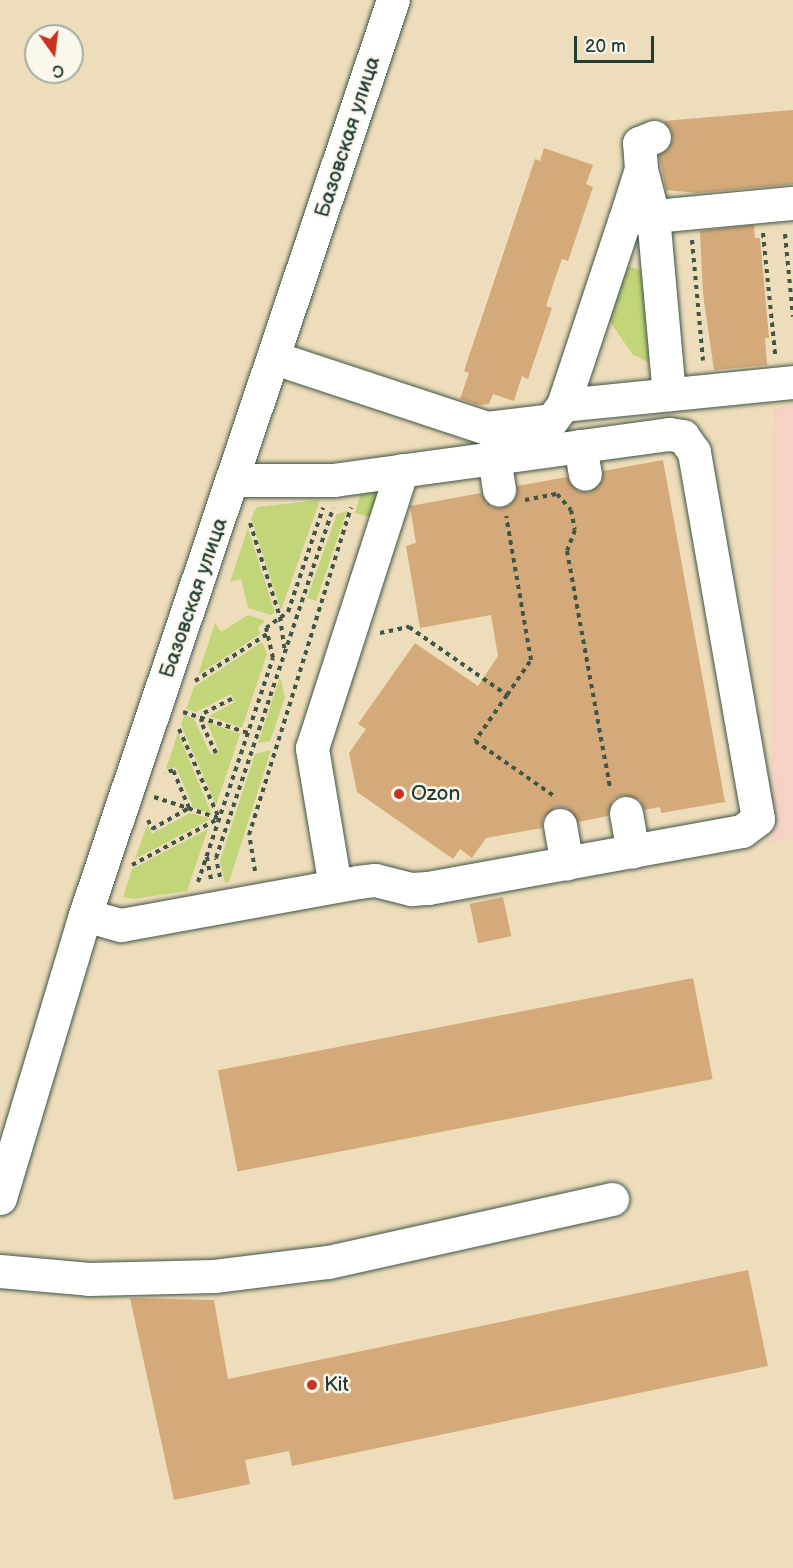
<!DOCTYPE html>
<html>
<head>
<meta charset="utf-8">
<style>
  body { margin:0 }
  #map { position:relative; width:793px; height:1568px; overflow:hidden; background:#eeddba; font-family:"Balsamiq Sans",sans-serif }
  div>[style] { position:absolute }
  .built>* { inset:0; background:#f6d2c4 }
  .green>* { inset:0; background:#c2d578 }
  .building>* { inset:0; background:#d5aa7b; transform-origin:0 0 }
  .path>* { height:4px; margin-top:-2px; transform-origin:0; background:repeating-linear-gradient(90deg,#3e5548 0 4.5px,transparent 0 9px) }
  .roads { filter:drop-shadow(0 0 2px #3e5548) drop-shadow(0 0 2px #3e5548) }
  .minor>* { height:33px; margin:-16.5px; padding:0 16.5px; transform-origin:16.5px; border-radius:16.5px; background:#fff }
  .dots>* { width:16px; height:16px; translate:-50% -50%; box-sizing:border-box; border:3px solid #fbf7ec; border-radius:50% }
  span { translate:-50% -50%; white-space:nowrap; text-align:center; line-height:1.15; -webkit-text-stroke:5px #fbf7ec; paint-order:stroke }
  .street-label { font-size:21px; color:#1f3d34 }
  .poi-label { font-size:21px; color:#1f3d34 }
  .left { translate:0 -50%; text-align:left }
  .north { position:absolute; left:24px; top:24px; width:60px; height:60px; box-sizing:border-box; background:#fbf7ec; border:2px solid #a3ada2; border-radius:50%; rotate:166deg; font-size:16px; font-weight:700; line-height:24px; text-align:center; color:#1f3d34 }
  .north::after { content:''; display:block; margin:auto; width:21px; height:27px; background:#c8321e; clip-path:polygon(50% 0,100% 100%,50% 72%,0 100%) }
  .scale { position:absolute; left:574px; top:36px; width:80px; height:27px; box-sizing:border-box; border:3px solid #1f3d34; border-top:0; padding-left:8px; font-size:18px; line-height:21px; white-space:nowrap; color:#1f3d34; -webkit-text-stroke:4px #fbf7ec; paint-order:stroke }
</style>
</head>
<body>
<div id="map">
  <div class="built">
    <div style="clip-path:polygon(793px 405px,793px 839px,770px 843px,774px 408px)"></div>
  </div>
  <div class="green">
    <div style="clip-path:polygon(618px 263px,649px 273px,658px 366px,633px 355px,611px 323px,608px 310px)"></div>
    <div style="clip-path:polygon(376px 489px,380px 494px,376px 519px,355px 513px,361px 493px)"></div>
    <div style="clip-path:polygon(320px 500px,281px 610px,251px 518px,257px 507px)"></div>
    <div style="clip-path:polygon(347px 511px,316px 601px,307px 598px,337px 514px)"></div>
    <div style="clip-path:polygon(248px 528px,275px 613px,271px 615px,248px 608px,241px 579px,230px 582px)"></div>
    <div style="clip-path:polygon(248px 615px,265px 621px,258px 628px,260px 634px,198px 675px,215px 623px,221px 632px)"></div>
    <div style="clip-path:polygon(262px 642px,267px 654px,242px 728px,209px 716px,235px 702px,231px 694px,196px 712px,186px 709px,194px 687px)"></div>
    <div style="clip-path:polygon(280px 677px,285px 697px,270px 741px,258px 743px)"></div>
    <div style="clip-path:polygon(184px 715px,194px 719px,211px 755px,219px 751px,207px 722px,240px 734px,216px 805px,181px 725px)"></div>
    <div style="clip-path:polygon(178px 733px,212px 815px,193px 807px,176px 767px,166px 769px)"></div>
    <div style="clip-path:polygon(271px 750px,229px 882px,225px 883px,220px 861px,255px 754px)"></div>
    <div style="clip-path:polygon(190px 813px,211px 819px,135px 859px,147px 825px,152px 834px)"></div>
    <div style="clip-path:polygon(208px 829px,187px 891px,133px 899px,123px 897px,132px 869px)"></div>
  </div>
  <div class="building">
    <div style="clip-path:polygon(793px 110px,793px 184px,697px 193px,666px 190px,659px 155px,668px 149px,673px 139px,671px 130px,663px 121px)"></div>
    <div style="clip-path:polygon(544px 148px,593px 165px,586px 184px,593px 187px,568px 261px,562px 259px,554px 282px,546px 306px,552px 308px,528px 379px,522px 376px,514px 401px,493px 394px,489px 404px,478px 405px,460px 399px,469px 373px,464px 371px,535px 159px,540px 161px)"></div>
    <div style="clip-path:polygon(754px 225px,755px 238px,760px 238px,769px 338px,765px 338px,767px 365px,714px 370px,703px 294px,700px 231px)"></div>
    <div style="clip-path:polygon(663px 460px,725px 802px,661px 813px,660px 807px,644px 810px,640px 800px,623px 795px,613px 799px,608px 816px,578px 822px,567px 808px,556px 807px,543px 818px,542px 828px,486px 838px,472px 858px,460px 849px,453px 859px,357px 792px,349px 753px,366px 729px,358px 724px,415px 643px,478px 686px,498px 656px,491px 615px,420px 628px,406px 546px,416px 543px,410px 506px,481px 493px,492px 507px,502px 508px,516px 497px,517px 486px,567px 477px,578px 491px,589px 492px,602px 481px,603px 471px)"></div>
    <div style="left:503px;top:897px;width:40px;height:34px;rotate:78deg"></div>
    <div style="left:693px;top:978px;width:103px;height:484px;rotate:79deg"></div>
    <div style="clip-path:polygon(748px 1270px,768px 1366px,292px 1466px,289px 1451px,245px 1460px,250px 1484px,174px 1500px,130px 1298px,214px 1300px,228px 1379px)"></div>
  </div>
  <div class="path">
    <div style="left:763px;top:233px;width:122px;rotate:84.3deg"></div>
    <div style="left:785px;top:234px;width:83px;rotate:84.5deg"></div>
    <div style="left:692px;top:240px;width:121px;rotate:84.8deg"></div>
    <div style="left:525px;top:500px;width:33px;rotate:-11deg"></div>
    <div style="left:557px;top:494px;width:21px;rotate:49deg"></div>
    <div style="left:571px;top:510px;width:20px;rotate:79deg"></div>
    <div style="left:575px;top:530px;width:22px;rotate:111deg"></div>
    <div style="left:567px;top:551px;width:241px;rotate:79.7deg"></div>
    <div style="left:250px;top:523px;width:99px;rotate:72.3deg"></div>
    <div style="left:280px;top:617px;width:34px;rotate:82deg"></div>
    <div style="left:380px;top:633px;width:30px;rotate:-12deg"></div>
    <div style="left:409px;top:627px;width:119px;rotate:34.8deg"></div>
    <div style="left:507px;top:695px;width:42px;rotate:-55.6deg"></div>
    <div style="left:531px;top:660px;width:146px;rotate:-99.8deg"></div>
    <div style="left:195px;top:681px;width:86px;rotate:-33.1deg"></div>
    <div style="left:507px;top:695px;width:56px;rotate:124.8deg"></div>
    <div style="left:475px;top:741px;width:96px;rotate:34.8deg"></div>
    <div style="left:183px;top:712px;width:68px;rotate:17.9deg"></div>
    <div style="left:179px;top:729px;width:98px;rotate:65.8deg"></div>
    <div style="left:216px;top:753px;width:34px;rotate:-116deg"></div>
    <div style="left:201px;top:722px;width:9px;rotate:-72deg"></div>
    <div style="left:204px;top:713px;width:33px;rotate:-27deg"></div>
    <div style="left:154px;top:797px;width:67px;rotate:18.2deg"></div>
    <div style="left:148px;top:820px;width:10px;rotate:66deg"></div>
    <div style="left:152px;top:829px;width:43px;rotate:-29.6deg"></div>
    <div style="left:189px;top:808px;width:41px;rotate:-112.8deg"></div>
    <div style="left:173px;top:770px;width:9px;rotate:159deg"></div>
    <div style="left:207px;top:857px;width:23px;rotate:80deg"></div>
    <div style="left:132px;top:865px;width:98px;rotate:-28.1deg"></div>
    <div style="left:255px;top:871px;width:36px;rotate:-99deg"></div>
    <div style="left:249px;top:835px;width:343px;rotate:-72.7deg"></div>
    <div style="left:220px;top:877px;width:19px;rotate:-102deg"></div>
    <div style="left:216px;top:858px;width:369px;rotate:-71.5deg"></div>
    <div style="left:198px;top:882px;width:236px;rotate:-71.5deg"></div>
    <div style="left:273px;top:658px;width:31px;rotate:-103deg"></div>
    <div style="left:266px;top:628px;width:27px;rotate:-36deg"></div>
    <div style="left:288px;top:612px;width:110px;rotate:-71.4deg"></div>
  </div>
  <div class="roads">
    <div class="minor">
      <div style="left:641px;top:169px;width:49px;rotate:75.7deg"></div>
      <div style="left:653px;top:216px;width:179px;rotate:84.9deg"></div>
      <div style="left:633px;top:218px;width:161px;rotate:-5.4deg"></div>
      <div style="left:275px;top:358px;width:223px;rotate:18.3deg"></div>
      <div style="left:487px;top:428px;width:65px;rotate:-7deg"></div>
      <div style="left:552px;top:420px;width:19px;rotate:-54deg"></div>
      <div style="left:563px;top:405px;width:196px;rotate:-71.6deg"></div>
      <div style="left:625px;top:219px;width:52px;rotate:-72.3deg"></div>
      <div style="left:641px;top:169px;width:26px;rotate:-94deg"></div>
      <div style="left:639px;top:143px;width:16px;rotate:-22deg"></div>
      <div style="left:563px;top:405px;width:231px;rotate:-5.7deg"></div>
      <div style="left:580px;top:446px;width:28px;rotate:80deg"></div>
      <div style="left:494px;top:458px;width:32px;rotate:81deg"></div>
      <div style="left:626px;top:813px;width:39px;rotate:80deg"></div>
      <div style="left:560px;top:825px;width:39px;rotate:80deg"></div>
      <div style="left:335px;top:886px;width:140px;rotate:-99.5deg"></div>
      <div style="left:312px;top:748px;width:292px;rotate:-72.1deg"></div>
      <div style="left:85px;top:915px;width:37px;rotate:16deg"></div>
      <div style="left:121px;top:925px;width:241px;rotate:-10.3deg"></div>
      <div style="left:358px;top:882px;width:17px;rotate:-7deg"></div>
      <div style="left:375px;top:880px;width:38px;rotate:14deg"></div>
      <div style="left:412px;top:889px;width:16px;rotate:-4deg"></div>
      <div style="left:428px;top:888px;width:319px;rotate:-10.3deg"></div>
      <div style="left:742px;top:831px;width:20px;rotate:-37deg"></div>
      <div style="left:758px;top:819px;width:373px;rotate:-99.9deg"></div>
      <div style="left:694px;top:452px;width:19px;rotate:-125deg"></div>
      <div style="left:683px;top:436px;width:14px;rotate:-172deg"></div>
      <div style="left:669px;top:434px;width:338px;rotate:172.2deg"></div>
      <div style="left:334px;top:480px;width:99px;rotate:180deg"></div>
      <div style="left:0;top:1198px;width:295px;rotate:-73.3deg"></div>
      <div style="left:85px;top:915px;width:965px;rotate:-71.4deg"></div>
      <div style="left:0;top:1271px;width:89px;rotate:5.1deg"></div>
      <div style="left:89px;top:1279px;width:125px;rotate:-1.4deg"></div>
      <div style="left:214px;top:1276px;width:115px;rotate:-7deg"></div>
      <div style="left:328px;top:1262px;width:291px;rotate:-12.5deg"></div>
    </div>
  </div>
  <div class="dots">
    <div style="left:399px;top:794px;background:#c8321e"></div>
    <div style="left:312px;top:1385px;background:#c8321e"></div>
  </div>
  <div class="street-label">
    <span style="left:348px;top:137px;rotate:-72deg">Базовская улица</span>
    <span style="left:194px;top:598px;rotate:-71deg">Базовская улица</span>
  </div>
  <div class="poi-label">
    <span class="left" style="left:411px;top:794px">Ozon</span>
    <span class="left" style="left:324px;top:1385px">Kit</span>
  </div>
  <div class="north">С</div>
  <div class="scale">20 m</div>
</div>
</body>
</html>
